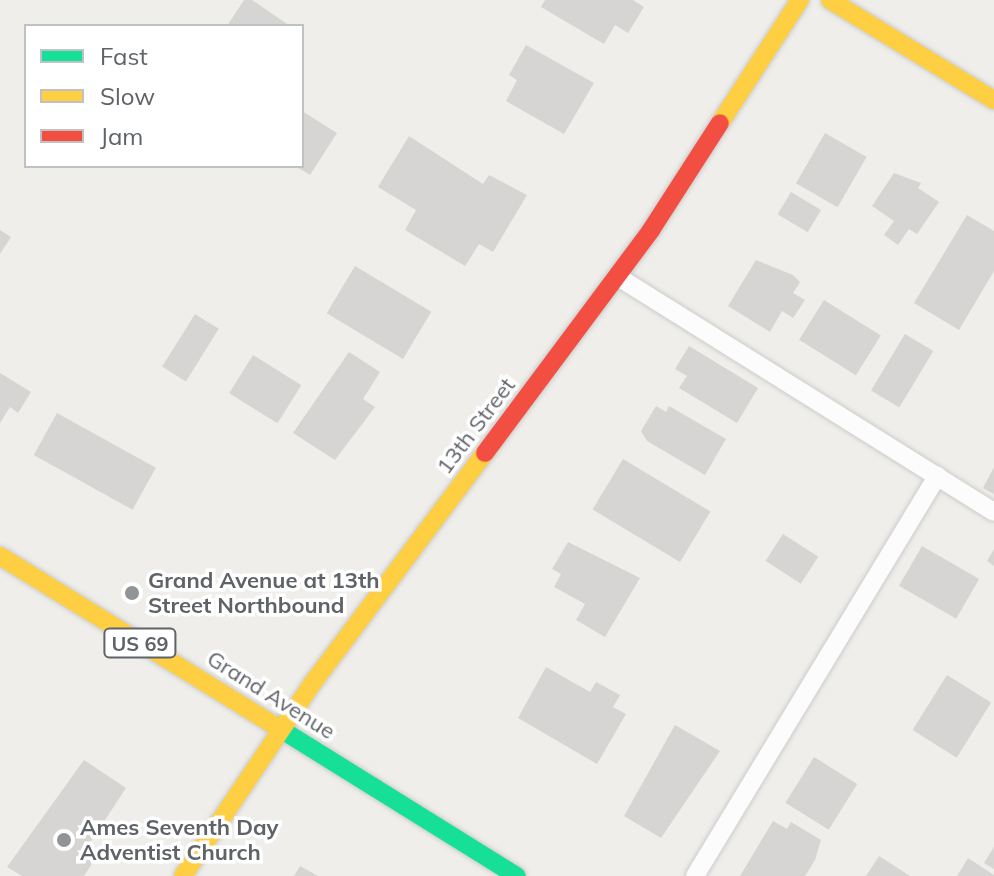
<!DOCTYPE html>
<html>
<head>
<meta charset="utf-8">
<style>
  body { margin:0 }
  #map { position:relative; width:994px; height:876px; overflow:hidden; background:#efeeea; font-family:Mulish,sans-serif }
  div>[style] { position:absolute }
  .building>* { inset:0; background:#d6d5d3; transform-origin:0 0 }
  .roads { filter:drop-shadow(0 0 2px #cbcccc) drop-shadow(0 0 2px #cbcccc) }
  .lane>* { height:18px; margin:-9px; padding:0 9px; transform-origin:9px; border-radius:9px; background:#fdfcfc }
  .fast>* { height:18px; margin:-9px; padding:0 9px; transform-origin:9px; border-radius:9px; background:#16e098 }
  .slow>* { height:18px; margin:-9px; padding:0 9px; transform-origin:9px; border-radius:9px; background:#ffcf43 }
  .jam>* { height:18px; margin:-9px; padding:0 9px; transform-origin:9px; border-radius:9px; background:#f24e42 }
  .dots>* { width:22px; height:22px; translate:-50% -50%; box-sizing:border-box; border:4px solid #fff; border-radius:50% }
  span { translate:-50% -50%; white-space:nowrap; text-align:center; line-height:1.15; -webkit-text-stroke:7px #fff; paint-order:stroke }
  .shield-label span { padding:2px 6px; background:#fff; border:2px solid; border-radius:6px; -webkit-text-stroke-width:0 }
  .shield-label { font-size:20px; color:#5f6368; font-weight:700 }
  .street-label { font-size:22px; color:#5f6368 }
  .poi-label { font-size:22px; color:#5f6368; font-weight:700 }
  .left { translate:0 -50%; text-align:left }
  .legend { position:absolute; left:24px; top:24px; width:280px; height:144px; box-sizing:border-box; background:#fff; border:2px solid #bfc1c3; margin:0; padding:10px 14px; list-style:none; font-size:24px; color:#5f6368 }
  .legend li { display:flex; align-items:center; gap:16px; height:40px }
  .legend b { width:40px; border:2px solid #bfc1c3 }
</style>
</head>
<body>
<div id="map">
  <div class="building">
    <div style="clip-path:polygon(244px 0,252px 0,287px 24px,227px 26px)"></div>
    <div style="clip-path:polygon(545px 0,633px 0,644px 7px,628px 33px,615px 25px,604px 44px,541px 7px)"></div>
    <div style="clip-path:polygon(526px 45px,594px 83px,564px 134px,506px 101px,517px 80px,509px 75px)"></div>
    <div style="clip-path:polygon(302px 111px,337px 133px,310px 175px,295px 166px,302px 166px)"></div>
    <div style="left:825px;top:133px;width:48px;height:58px;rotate:30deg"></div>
    <div style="clip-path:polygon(409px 136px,483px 184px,489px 175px,527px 195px,493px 252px,479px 244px,465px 266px,405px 230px,416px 210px,378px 187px)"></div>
    <div style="clip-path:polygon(894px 173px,921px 183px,918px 188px,939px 202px,917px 234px,909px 229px,898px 245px,884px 235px,894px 221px,872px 206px)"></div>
    <div style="left:791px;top:192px;width:35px;height:26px;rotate:31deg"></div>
    <div style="clip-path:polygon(967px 215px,994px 231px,994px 271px,959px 330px,914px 303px)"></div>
    <div style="clip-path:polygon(0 230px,11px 237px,0 254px)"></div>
    <div style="clip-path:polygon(756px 260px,793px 275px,800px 282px,793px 293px,805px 300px,793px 318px,782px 311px,770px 332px,728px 306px)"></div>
    <div style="left:355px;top:266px;width:89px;height:55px;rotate:31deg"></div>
    <div style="left:824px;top:300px;width:67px;height:47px;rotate:32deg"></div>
    <div style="left:195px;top:314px;width:28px;height:62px;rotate:32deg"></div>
    <div style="left:905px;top:334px;width:33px;height:66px;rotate:31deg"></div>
    <div style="clip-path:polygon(689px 346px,758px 388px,737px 423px,679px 388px,687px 376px,675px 369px)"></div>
    <div style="clip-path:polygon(349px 352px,380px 372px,363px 399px,375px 407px,335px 460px,293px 433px)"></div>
    <div style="left:253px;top:355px;width:57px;height:45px;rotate:32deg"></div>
    <div style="clip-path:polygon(0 373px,31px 392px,18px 413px,10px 407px,0 423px)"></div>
    <div style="clip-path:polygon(656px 406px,666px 412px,669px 406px,726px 439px,705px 475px,647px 441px,641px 431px)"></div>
    <div style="left:57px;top:413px;width:113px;height:48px;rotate:29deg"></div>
    <div style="left:623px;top:459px;width:102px;height:59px;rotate:31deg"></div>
    <div style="clip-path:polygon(994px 467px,994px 494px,983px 488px)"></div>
    <div style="left:783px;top:534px;width:42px;height:32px;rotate:33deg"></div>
    <div style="clip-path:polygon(568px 542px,640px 578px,605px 637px,576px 620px,585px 604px,554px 587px,561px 574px,552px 569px)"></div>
    <div style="left:922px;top:546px;width:66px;height:46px;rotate:30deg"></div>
    <div style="clip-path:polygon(994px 549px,994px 566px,987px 561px)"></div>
    <div style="clip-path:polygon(546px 667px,590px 692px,596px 682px,620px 695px,613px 707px,626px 714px,597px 764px,518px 718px)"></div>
    <div style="left:947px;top:675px;width:52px;height:65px;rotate:32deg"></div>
    <div style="clip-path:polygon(675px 725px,720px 751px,661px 838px,624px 816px)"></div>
    <div style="left:814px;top:757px;width:51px;height:54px;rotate:32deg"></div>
    <div style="clip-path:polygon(84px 760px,126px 788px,82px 855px,93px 862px,84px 876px,22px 876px,7px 867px)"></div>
    <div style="clip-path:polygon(773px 821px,787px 829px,791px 822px,821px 840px,815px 860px,805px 876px,740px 876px)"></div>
    <div style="clip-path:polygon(994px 847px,994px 869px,984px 863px)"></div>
    <div style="clip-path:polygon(879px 856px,910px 876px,866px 876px)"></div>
    <div style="clip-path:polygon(968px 858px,994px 875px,994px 876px,957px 876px)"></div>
    <div style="clip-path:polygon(300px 866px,318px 876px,294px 876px)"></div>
  </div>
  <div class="roads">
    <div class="lane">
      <div style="left:618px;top:277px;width:443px;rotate:32deg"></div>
      <div style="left:695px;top:876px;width:468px;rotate:-58.8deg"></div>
    </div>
    <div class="fast">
      <div style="left:274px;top:725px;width:286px;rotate:31.9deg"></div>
    </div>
    <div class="slow">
      <div style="left:830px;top:0;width:192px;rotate:31.4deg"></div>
      <div style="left:720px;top:123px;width:147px;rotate:-57deg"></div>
      <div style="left:0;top:556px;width:322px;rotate:31.7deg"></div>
      <div style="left:183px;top:876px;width:231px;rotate:-56.1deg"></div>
      <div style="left:312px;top:684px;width:289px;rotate:-53.2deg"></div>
    </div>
    <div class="jam">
      <div style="left:485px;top:453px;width:278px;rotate:-53.3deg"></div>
      <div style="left:651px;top:230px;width:127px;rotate:-57.2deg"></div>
    </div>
  </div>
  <div class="dots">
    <div style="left:132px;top:593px;background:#919496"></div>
    <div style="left:64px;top:840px;background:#919496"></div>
  </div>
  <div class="shield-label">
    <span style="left:140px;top:643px">US 69</span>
  </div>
  <div class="street-label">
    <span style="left:476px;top:426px;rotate:-53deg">13th Street</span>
    <span style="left:271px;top:695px;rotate:32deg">Grand Avenue</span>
  </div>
  <div class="poi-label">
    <span class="left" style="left:148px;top:593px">Grand Avenue at 13th<br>Street Northbound</span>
    <span class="left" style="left:80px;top:840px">Ames Seventh Day<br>Adventist Church</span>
  </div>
  <ul class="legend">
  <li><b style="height:10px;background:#16e098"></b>Fast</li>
  <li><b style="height:10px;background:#ffcf43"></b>Slow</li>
  <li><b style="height:10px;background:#f24e42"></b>Jam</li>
  </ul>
</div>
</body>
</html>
